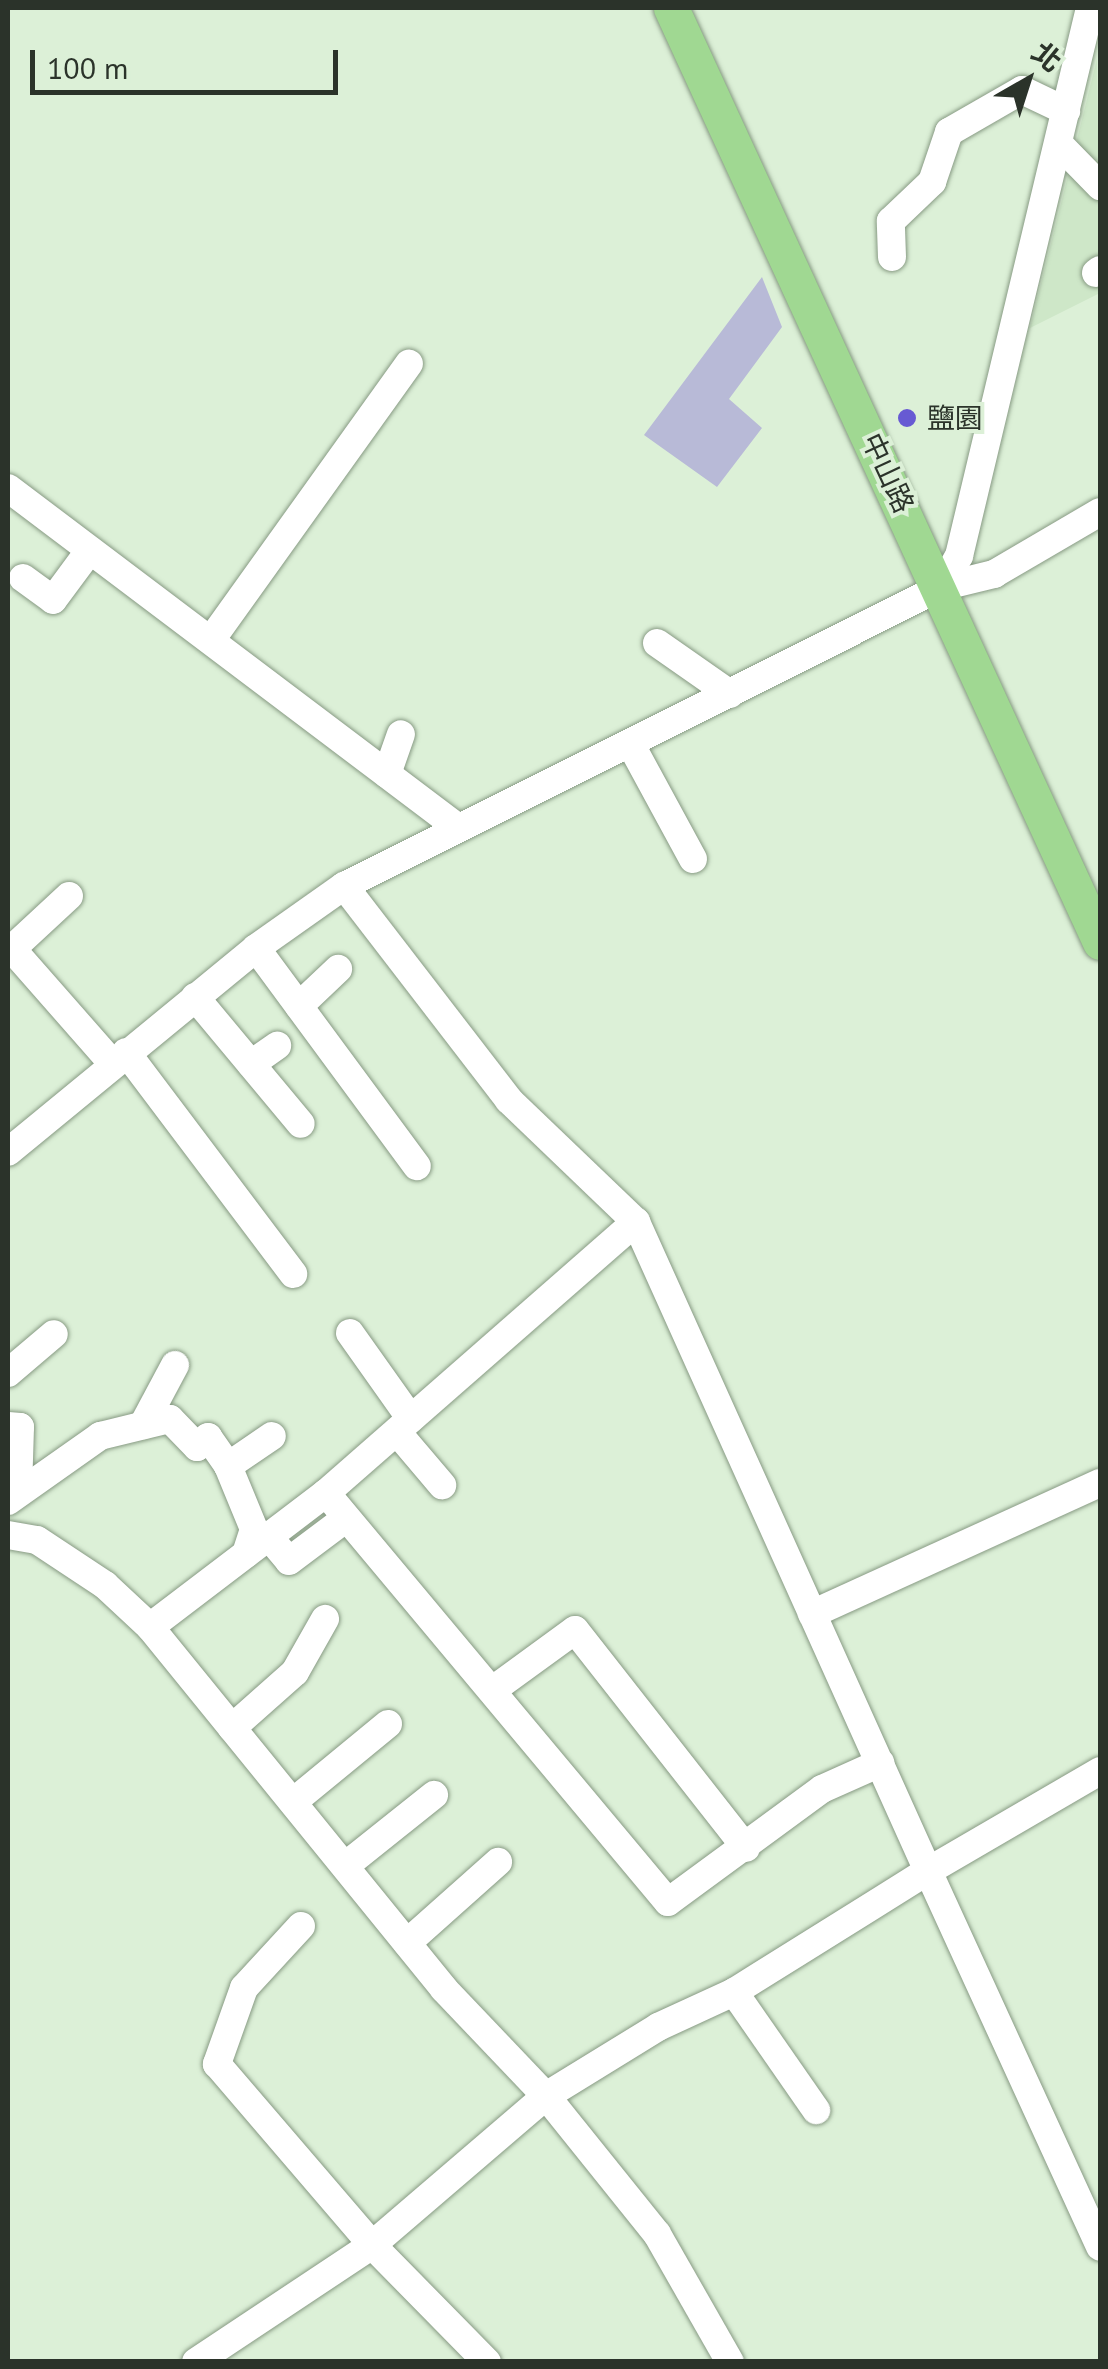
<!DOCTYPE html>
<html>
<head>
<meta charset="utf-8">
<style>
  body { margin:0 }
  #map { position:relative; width:1108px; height:2369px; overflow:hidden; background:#dcf0d7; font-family:"PT Sans","Noto Sans TC",sans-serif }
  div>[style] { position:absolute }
  .built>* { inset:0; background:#cee7c8 }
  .green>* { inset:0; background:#b8bad7 }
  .roads { filter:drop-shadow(0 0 2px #879a83) drop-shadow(0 0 2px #879a83) }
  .minor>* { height:28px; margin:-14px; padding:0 14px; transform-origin:14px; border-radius:14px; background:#fff }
  .major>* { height:35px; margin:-17.5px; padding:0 17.5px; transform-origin:17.5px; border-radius:17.5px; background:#a0d892 }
  .dots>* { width:28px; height:28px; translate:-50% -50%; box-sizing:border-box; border:5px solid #dcf0d7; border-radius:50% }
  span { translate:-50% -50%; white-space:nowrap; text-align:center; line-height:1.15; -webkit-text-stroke:8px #dcf0d7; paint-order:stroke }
  .poi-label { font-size:28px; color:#2b332a }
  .left { translate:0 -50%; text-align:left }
  .street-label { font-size:28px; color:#2b332a }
  .frame { position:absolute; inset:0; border:10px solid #2b332a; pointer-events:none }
  .north { position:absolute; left:978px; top:30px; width:100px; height:100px; -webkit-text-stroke:8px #dcf0d7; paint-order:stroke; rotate:39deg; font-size:28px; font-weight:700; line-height:40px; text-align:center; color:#2b332a }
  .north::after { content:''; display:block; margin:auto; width:35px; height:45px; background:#2b332a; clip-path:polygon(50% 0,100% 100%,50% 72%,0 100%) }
  .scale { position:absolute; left:30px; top:50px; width:308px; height:45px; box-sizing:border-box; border:5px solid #2b332a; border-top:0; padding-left:12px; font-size:30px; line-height:35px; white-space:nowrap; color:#2b332a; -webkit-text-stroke:8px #dcf0d7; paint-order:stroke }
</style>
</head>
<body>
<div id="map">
  <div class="built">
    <div style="clip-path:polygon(1097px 59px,1100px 293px,1030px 328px)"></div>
  </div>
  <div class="green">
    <div style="clip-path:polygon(762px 277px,782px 327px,729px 399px,762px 428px,717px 487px,644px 435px)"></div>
  </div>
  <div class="roads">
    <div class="minor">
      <div style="left:1059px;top:144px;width:59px;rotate:45.7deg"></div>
      <div style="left:892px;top:257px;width:36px;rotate:-92deg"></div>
      <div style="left:891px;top:221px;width:57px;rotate:-43.6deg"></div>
      <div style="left:932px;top:182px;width:53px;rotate:-71.2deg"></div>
      <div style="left:949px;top:132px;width:84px;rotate:-29.9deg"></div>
      <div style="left:1022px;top:90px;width:49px;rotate:25.5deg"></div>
      <div style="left:1096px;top:273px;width:5px;rotate:-37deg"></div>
      <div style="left:8px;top:488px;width:563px;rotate:37.05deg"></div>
      <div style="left:23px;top:578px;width:37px;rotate:36deg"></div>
      <div style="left:53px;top:600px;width:62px;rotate:-53.5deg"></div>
      <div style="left:941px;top:587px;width:55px;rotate:-13.8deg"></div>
      <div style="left:994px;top:574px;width:123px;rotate:-30.3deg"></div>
      <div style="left:211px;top:640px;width:340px;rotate:-54.4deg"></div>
      <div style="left:657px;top:643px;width:89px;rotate:34.9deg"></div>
      <div style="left:630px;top:743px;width:132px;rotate:61.5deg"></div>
      <div style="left:387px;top:774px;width:42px;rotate:-70.7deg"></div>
      <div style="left:69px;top:896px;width:78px;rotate:137.1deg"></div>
      <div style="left:12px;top:949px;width:152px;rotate:48.7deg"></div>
      <div style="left:256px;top:948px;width:271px;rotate:53.6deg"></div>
      <div style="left:195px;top:997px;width:165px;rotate:50.2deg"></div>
      <div style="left:299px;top:1006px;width:54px;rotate:-43.5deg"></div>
      <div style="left:126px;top:1052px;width:278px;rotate:53deg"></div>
      <div style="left:251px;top:1064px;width:32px;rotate:-35deg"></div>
      <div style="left:8px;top:1152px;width:321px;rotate:-39.4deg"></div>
      <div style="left:256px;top:948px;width:108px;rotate:-35.2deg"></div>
      <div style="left:344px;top:886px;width:668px;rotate:-26.6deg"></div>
      <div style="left:941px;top:587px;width:36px;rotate:-60deg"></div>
      <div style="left:959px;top:556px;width:563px;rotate:-76.56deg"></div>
      <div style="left:350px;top:1333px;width:105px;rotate:54.7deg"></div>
      <div style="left:8px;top:1373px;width:60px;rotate:-40.3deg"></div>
      <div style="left:143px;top:1425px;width:68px;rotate:-61.9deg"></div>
      <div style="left:8px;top:1426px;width:12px;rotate:5deg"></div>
      <div style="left:20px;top:1427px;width:63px;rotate:91.8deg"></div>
      <div style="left:397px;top:1432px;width:70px;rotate:49.7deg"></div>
      <div style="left:228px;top:1466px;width:53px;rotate:-34.3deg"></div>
      <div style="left:326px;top:1493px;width:533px;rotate:50.1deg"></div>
      <div style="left:668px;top:1902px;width:191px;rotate:-36.3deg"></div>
      <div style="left:822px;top:1789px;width:64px;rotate:-24.1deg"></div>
      <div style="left:8px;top:1501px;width:113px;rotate:-35.2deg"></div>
      <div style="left:100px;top:1436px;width:72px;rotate:-13.7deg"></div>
      <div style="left:170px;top:1419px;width:39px;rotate:46deg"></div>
      <div style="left:197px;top:1447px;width:15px;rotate:-42deg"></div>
      <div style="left:208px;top:1437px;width:35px;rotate:55deg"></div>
      <div style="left:228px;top:1466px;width:68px;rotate:67.6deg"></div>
      <div style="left:254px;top:1529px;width:26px;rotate:108deg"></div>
      <div style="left:8px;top:1535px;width:29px;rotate:10deg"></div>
      <div style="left:37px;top:1540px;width:82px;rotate:33.5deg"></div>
      <div style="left:105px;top:1585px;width:62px;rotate:43deg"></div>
      <div style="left:150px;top:1627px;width:466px;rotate:50.9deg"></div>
      <div style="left:444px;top:1989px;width:148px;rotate:46.4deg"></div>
      <div style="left:546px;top:2096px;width:177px;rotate:51.2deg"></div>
      <div style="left:657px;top:2234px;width:147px;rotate:60.3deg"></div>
      <div style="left:269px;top:1537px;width:31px;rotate:50deg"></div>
      <div style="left:289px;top:1561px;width:60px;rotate:-36.9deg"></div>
      <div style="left:812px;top:1614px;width:316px;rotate:-24.5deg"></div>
      <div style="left:150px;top:1627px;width:221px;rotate:-37.3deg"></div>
      <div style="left:326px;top:1493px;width:412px;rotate:-41.2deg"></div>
      <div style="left:494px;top:1689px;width:100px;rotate:-36.1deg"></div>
      <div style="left:575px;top:1630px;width:277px;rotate:51.9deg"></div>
      <div style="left:232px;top:1728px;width:84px;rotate:-41.6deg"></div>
      <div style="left:295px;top:1672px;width:61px;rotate:-60.5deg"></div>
      <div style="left:1100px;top:1771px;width:199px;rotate:149.8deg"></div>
      <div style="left:928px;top:1871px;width:413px;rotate:65.4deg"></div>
      <div style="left:293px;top:1802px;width:123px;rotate:-39.4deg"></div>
      <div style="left:345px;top:1866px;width:114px;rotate:-38.6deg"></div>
      <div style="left:301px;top:1926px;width:84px;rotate:132.6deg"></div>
      <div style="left:244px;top:1988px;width:81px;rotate:109.6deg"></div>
      <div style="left:217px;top:2064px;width:238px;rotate:49.4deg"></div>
      <div style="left:372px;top:2245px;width:164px;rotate:45.5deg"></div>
      <div style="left:407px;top:1943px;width:122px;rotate:-41.7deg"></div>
      <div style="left:734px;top:1992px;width:144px;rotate:55.2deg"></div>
      <div style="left:196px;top:2362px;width:211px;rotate:-33.6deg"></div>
      <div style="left:372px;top:2245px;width:229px;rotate:-40.6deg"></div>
      <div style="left:546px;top:2096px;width:132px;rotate:-31.6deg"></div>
      <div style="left:658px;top:2027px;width:84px;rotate:-24.7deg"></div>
      <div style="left:734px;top:1992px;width:229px;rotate:-32deg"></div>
      <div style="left:928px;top:1871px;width:712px;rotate:-114.22deg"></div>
      <div style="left:636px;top:1222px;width:176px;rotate:-136.2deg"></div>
      <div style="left:509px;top:1100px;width:270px;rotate:-127.6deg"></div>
    </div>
    <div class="major">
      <div style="left:671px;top:8px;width:1028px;rotate:65.33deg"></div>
    </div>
  </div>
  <div class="dots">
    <div style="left:907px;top:418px;background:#675ad3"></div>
  </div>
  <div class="poi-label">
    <span class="left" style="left:927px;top:418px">鹽園</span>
  </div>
  <div class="street-label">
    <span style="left:888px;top:473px;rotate:65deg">中山路</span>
  </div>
  <div class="frame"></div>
  <div class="north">北</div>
  <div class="scale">100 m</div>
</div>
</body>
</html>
